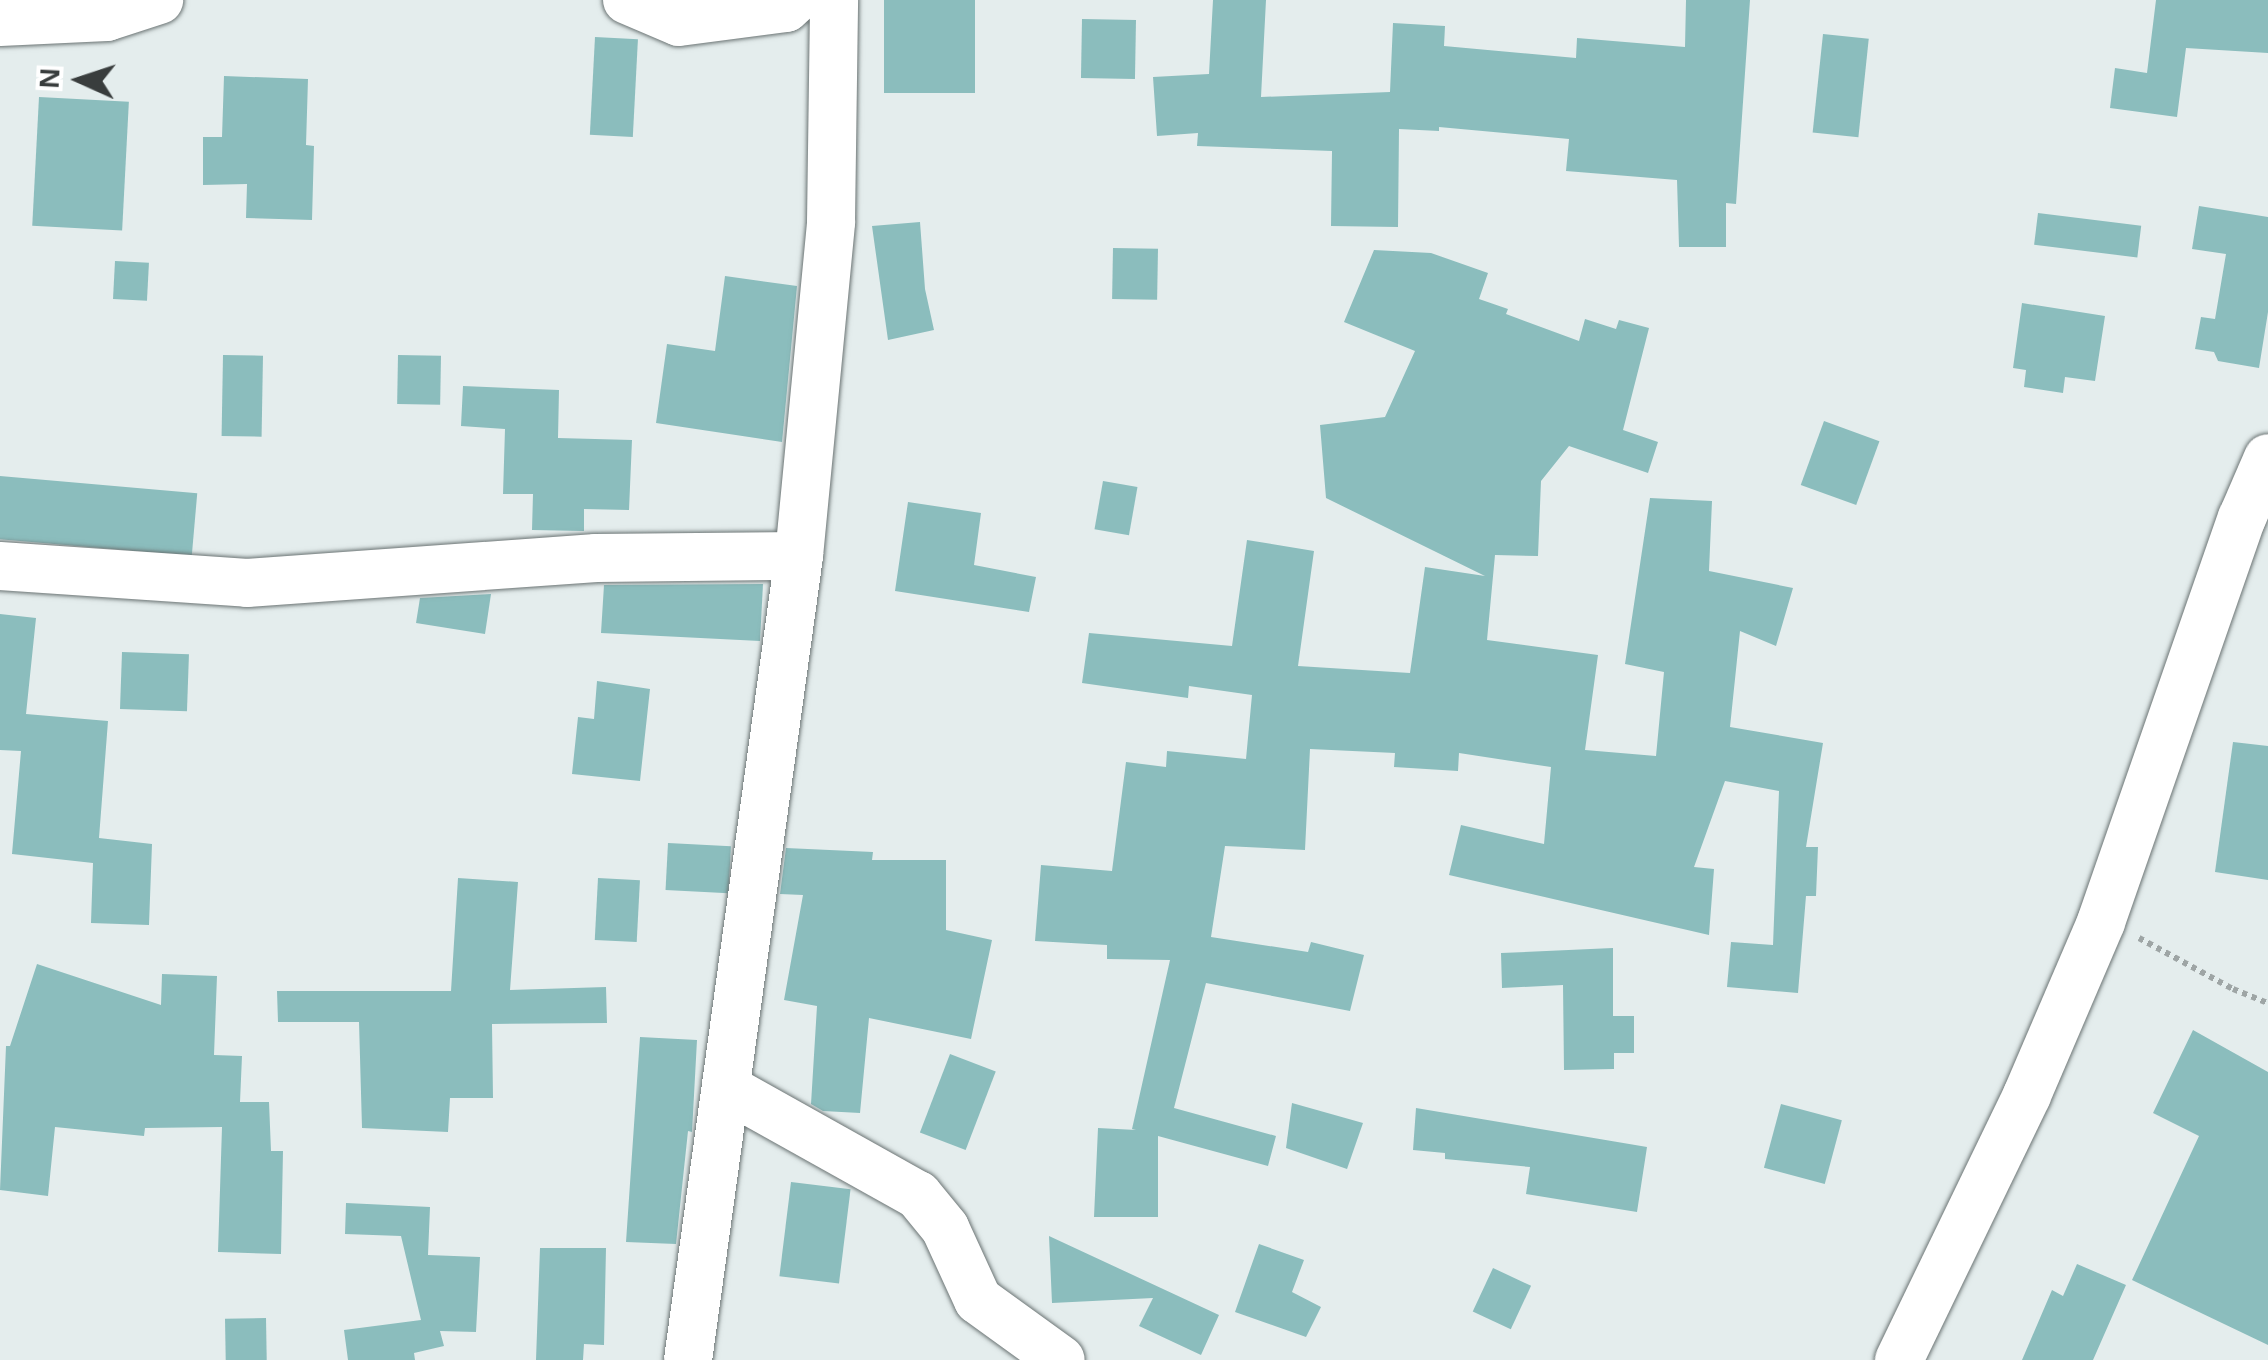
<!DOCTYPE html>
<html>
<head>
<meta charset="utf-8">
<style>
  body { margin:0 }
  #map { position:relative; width:2268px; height:1360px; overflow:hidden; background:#e4eded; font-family:Helvetica,sans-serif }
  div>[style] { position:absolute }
  .building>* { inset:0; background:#8bbdbd; transform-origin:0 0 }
  .path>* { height:6px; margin-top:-3px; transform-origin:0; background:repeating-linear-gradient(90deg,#9ea5a5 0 5px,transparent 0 10px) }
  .roads { filter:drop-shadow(0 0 2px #6b7474) drop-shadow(0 0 2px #6b7474) }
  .street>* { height:48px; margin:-24px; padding:0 24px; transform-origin:24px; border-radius:24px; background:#fff }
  span { translate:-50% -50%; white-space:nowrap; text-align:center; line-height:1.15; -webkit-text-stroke:9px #fff; paint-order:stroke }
  .north { position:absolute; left:30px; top:30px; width:100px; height:100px; -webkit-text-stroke:8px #fff; paint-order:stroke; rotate:273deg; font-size:28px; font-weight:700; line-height:40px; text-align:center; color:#393d3d }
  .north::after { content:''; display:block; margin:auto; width:35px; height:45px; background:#393d3d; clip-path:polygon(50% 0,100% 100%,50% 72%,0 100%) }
</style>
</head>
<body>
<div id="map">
  <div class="building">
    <div style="left:884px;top:0;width:91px;height:93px"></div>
    <div style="clip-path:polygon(1213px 0,1266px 0,1261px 97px,1390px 92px,1393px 23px,1445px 26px,1444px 46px,1576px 58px,1577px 38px,1685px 47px,1686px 0,1750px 0,1736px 204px,1726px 203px,1726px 247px,1679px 247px,1677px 180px,1566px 171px,1569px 139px,1439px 127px,1439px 131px,1399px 129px,1398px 227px,1331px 226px,1332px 151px,1197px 146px,1198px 133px,1157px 136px,1153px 77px,1209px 74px)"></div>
    <div style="clip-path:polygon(2156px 0,2268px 0,2268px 53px,2186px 48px,2177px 117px,2110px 108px,2115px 68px,2147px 73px)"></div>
    <div style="left:1082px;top:19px;width:54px;height:59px;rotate:1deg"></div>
    <div style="left:1823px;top:34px;width:46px;height:99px;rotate:6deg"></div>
    <div style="left:595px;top:37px;width:43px;height:98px;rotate:3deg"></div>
    <div style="clip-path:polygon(224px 76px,308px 79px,306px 145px,314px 146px,312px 220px,246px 218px,247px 184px,203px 185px,203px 137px,222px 137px)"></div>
    <div style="left:39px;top:97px;width:90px;height:129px;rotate:3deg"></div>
    <div style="clip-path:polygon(2199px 206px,2268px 217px,2268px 312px,2259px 368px,2218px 361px,2214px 352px,2195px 349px,2201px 317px,2215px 319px,2226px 254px,2192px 249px)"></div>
    <div style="left:2038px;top:213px;width:104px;height:32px;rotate:7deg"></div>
    <div style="clip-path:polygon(920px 222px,925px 289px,934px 330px,888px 340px,872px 226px)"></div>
    <div style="left:1113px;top:248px;width:45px;height:51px;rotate:1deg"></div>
    <div style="clip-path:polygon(1374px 250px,1431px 253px,1488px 273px,1479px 299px,1508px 309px,1506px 314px,1579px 341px,1585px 319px,1616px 329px,1619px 320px,1649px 328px,1623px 430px,1658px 442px,1648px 473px,1569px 446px,1541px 481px,1538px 556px,1495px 555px,1487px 640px,1598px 655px,1585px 750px,1656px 756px,1664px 672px,1625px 664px,1650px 498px,1712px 501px,1709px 571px,1793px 588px,1776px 646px,1740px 631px,1730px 727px,1823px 743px,1806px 847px,1818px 847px,1816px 896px,1806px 896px,1798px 993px,1727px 987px,1731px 942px,1773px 945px,1779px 791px,1725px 781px,1694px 867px,1714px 869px,1709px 935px,1449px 875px,1461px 825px,1544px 844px,1551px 767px,1459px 753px,1458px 771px,1394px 767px,1395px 753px,1310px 749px,1305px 850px,1225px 846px,1211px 937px,1308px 952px,1311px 942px,1364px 955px,1350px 1011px,1206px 983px,1174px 1108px,1276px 1136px,1268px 1166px,1158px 1136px,1158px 1217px,1094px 1217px,1098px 1128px,1136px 1130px,1132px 1129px,1170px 960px,1107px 959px,1107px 945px,1035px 941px,1041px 865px,1112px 871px,1126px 762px,1166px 767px,1167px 751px,1246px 759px,1252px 695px,1189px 686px,1188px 698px,1082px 683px,1089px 633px,1232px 646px,1247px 540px,1314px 551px,1298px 666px,1410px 673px,1425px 567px,1485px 576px,1326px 498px,1320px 425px,1385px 417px,1415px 351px,1344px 322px)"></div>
    <div style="left:115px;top:261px;width:34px;height:38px;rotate:3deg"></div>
    <div style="clip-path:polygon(725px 276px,797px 286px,782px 442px,656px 423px,667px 344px,715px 351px)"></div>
    <div style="clip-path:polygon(2022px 303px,2105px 316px,2095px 381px,2065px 377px,2063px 393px,2024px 387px,2026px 370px,2013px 368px)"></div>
    <div style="left:223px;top:355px;width:40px;height:81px;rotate:1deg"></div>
    <div style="left:398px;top:355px;width:43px;height:49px;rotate:1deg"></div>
    <div style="clip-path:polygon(463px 386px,559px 390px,558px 438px,632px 440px,629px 510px,584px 509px,584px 531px,532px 530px,533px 494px,503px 494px,505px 429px,461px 426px)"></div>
    <div style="left:1824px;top:421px;width:59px;height:68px;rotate:20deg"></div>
    <div style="left:0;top:476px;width:198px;height:63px;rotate:5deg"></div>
    <div style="left:1103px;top:481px;width:35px;height:49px;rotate:10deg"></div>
    <div style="clip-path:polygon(908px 502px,981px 513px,974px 565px,1036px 577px,1029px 612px,895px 591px)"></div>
    <div style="clip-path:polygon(763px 584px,760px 641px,601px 633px,604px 585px)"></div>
    <div style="clip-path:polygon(491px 594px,485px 634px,416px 623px,420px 598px)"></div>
    <div style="clip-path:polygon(0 614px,36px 618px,26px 714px,108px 721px,99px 838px,152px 844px,149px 925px,91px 923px,93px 863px,12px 854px,21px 751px,0 750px)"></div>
    <div style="left:122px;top:652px;width:67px;height:57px;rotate:2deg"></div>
    <div style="clip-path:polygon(597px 681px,650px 689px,640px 781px,572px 774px,578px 717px,594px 719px)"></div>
    <div style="clip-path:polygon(2233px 742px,2268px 746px,2268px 880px,2215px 872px)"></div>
    <div style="left:668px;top:843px;width:63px;height:47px;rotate:3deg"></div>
    <div style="clip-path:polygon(786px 848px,873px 852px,872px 860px,946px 860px,946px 930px,992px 940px,971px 1039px,869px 1018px,860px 1113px,823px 1111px,811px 1104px,817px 1006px,784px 1000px,803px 895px,780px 894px)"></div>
    <div style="clip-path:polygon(458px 878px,518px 882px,510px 990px,606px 987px,607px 1023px,492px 1024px,493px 1098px,450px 1098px,448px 1132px,362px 1128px,359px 1022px,278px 1022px,277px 991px,451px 991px)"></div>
    <div style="left:598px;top:878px;width:42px;height:62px;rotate:3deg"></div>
    <div style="clip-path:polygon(1613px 948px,1613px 1016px,1634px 1016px,1634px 1053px,1614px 1053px,1614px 1069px,1564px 1070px,1563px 985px,1502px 988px,1501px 953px)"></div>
    <div style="clip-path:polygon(37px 964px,161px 1005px,162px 974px,217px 976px,214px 1055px,242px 1056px,240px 1102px,269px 1102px,271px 1151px,283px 1151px,281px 1254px,218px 1252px,222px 1127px,145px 1128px,144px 1136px,55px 1127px,48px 1196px,0 1190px,6px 1046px,10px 1046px)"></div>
    <div style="clip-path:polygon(2193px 1030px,2268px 1072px,2268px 1345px,2132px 1280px,2199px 1136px,2153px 1113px)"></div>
    <div style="clip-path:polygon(640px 1037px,697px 1040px,692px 1132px,688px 1131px,676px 1244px,626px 1242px)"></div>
    <div style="left:950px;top:1054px;width:49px;height:84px;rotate:21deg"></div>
    <div style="clip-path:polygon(1292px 1103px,1363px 1123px,1347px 1169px,1286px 1148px)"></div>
    <div style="left:1781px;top:1104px;width:63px;height:66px;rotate:15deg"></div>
    <div style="clip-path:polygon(1416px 1108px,1647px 1147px,1637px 1212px,1526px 1194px,1530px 1167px,1445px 1159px,1445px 1153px,1413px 1150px)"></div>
    <div style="left:791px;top:1182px;width:60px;height:95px;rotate:7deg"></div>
    <div style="clip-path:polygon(346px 1203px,430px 1207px,428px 1255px,480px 1257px,476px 1332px,440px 1331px,444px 1346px,414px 1353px,415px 1360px,348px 1360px,344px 1330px,421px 1320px,401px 1236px,345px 1234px)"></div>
    <div style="clip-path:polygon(1049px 1236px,1219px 1315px,1201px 1355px,1139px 1326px,1153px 1298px,1052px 1303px)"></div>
    <div style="clip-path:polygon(1259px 1244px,1304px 1260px,1292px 1292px,1321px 1307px,1306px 1337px,1235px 1312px)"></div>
    <div style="clip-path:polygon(540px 1248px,606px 1248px,604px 1345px,584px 1344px,583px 1360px,536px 1360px)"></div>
    <div style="clip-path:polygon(2077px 1264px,2126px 1285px,2093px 1360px,2022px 1360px,2052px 1290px,2063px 1296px)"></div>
    <div style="left:1493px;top:1268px;width:42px;height:48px;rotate:25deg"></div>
    <div style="left:266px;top:1318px;width:42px;height:41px;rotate:89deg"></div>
  </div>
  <div class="path">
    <div style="left:2139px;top:938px;width:107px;rotate:28.5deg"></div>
    <div style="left:2233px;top:989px;width:38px;rotate:22deg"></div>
  </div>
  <div class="roads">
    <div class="street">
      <div style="left:627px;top:0;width:56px;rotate:22.9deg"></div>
      <div style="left:679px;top:22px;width:108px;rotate:-7.5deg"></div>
      <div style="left:786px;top:8px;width:12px;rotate:-42deg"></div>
      <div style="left:0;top:22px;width:107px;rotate:-2.7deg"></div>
      <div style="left:107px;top:17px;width:55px;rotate:-18.1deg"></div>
      <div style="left:0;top:566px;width:248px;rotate:3.9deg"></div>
      <div style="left:247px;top:583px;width:350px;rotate:-4.1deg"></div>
      <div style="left:596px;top:558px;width:203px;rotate:-0.6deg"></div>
      <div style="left:728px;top:1089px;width:218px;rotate:29.2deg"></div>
      <div style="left:918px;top:1195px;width:43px;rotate:50.7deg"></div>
      <div style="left:945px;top:1228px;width:79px;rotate:65.4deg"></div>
      <div style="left:978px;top:1300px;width:102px;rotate:35.9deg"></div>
      <div style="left:688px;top:1360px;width:812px;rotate:-82.14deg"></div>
      <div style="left:799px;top:556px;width:336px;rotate:-84.5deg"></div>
      <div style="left:831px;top:222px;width:222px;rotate:-89.2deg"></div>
      <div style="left:1899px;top:1360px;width:294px;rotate:-64.2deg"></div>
      <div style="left:2027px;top:1095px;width:188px;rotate:-66.8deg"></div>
      <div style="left:2101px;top:922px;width:428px;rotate:-70.8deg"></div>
      <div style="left:2242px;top:518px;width:65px;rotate:-66.6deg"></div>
    </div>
  </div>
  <div class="north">N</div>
</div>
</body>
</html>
